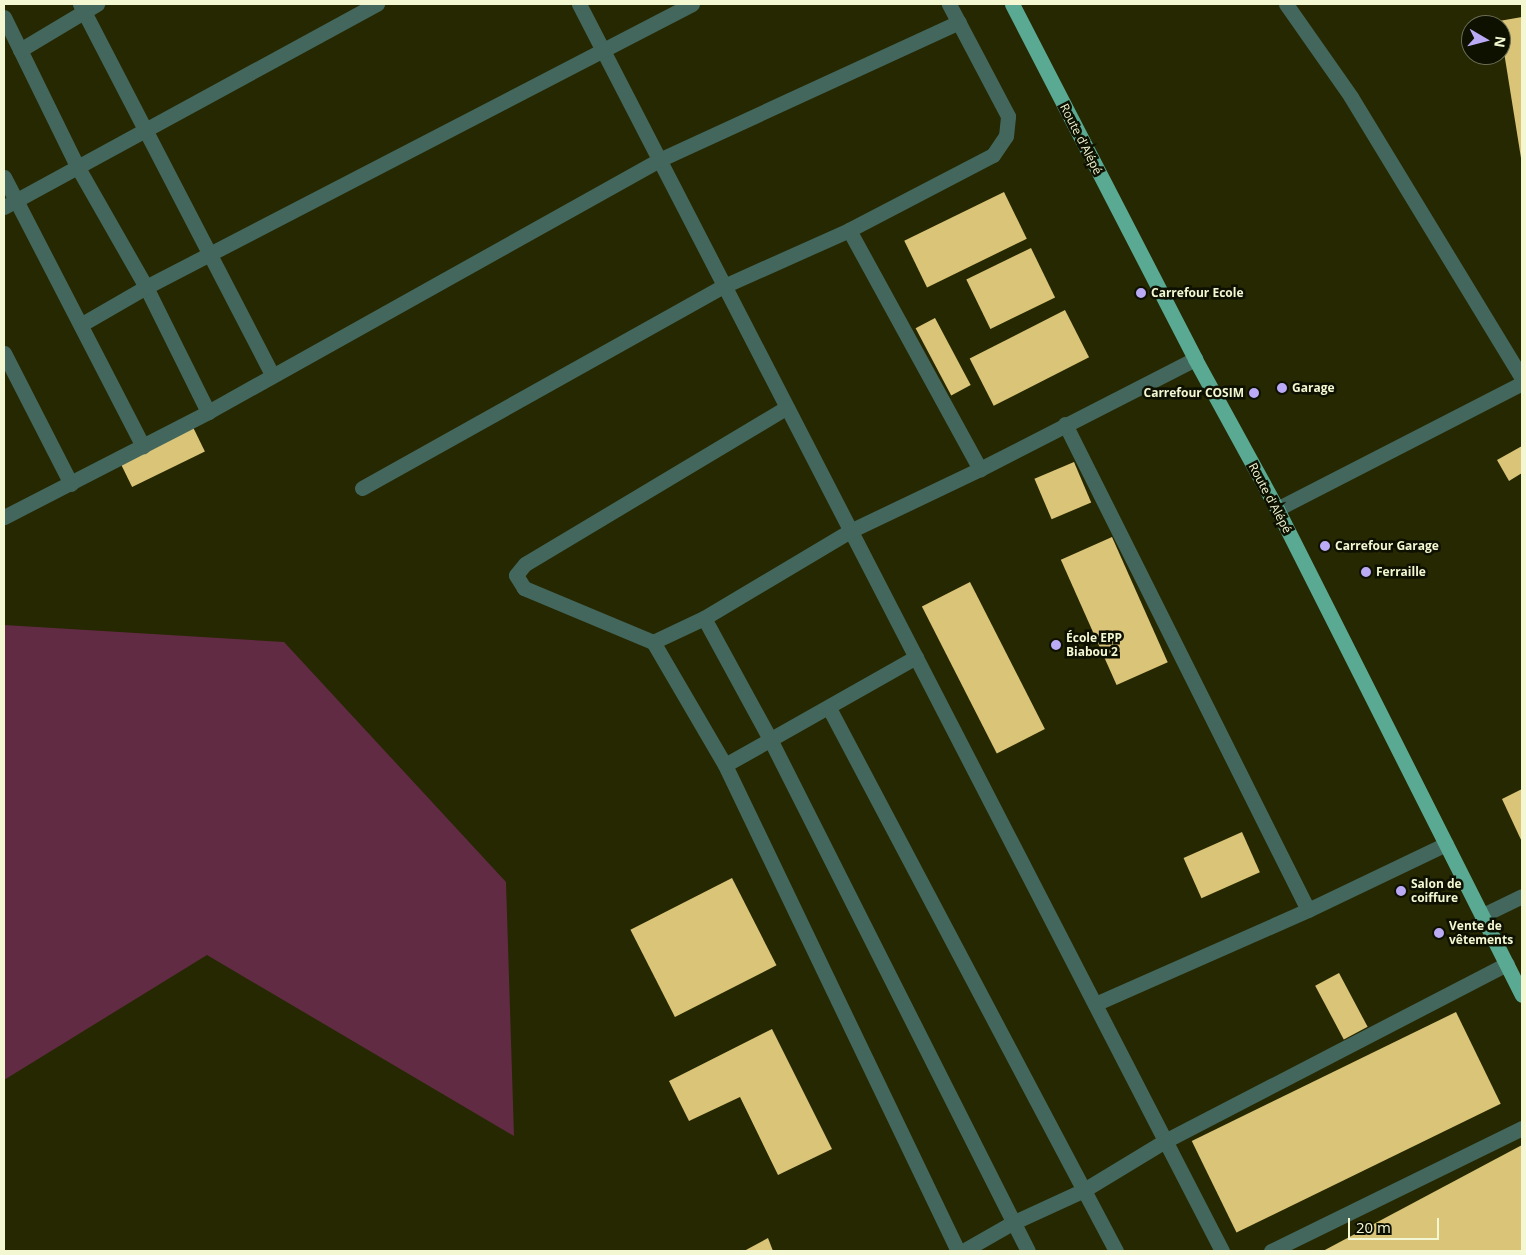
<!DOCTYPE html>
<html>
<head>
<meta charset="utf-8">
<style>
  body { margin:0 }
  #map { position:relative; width:1526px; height:1255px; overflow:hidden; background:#252800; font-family:"Open Sans",sans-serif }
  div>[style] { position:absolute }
  .green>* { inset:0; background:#612b43 }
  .building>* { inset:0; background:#dac478; transform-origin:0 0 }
  .minor>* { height:15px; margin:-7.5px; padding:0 7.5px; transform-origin:7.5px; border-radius:7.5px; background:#43675c }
  .major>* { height:15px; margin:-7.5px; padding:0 7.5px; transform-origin:7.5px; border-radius:7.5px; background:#5aa993 }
  .dots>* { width:14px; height:14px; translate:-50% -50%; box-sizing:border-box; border:2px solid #0e1000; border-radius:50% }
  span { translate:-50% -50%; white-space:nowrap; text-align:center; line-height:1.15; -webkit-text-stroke:5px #0e1000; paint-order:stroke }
  .street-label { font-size:12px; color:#f3f8d2 }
  .poi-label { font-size:12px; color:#f3f8d2; font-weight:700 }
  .left { translate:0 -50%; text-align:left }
  .right { translate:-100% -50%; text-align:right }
  .frame { position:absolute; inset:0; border:5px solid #f3f8d2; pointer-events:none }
  .north { position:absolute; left:1461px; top:15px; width:50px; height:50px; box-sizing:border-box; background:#0e1000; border:1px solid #6a6d54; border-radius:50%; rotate:98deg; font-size:14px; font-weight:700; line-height:20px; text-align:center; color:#f3f8d2 }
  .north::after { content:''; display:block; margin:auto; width:18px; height:22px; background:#bbaaf6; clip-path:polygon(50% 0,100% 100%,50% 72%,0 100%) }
  .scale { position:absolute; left:1348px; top:1218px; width:91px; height:22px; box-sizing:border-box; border:2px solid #f3f8d2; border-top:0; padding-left:6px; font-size:15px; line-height:18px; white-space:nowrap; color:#f3f8d2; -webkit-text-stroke:4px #0e1000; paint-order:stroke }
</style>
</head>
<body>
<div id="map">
  <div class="green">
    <div style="clip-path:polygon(4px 625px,284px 642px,506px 882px,514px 1136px,207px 955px,4px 1080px)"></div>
  </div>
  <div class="building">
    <div style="clip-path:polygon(1522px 17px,1522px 158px,1521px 158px,1499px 21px)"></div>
    <div style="left:1004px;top:192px;width:52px;height:111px;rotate:64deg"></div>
    <div style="left:1031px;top:248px;width:55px;height:72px;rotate:64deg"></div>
    <div style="left:1065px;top:310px;width:53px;height:107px;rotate:63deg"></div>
    <div style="left:935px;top:318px;width:76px;height:22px;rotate:62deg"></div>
    <div style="left:190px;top:421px;width:34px;height:81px;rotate:64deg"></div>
    <div style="clip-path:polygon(1522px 446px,1522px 473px,1509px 481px,1497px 460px)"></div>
    <div style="left:1074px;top:462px;width:44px;height:43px;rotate:67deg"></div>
    <div style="left:1112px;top:537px;width:137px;height:56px;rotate:66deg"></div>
    <div style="left:970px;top:582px;width:165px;height:54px;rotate:63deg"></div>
    <div style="clip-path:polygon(1522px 789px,1522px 842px,1502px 799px)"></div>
    <div style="left:1242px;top:832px;width:44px;height:64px;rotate:66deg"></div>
    <div style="left:732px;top:878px;width:98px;height:114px;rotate:63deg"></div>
    <div style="left:1339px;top:973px;width:61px;height:27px;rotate:62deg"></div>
    <div style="left:1456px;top:1012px;width:102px;height:294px;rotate:64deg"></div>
    <div style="clip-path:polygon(772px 1029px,832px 1149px,778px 1175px,740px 1097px,689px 1121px,669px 1081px)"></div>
    <div style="clip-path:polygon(1522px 1145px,1522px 1251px,1323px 1251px)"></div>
    <div style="clip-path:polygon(768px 1238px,773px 1251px,744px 1251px)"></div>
  </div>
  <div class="minor">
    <div style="left:80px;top:4px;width:417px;rotate:62.6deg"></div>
    <div style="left:579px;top:4px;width:1403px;rotate:62.72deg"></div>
    <div style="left:1286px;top:4px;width:113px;rotate:55deg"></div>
    <div style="left:1351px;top:97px;width:329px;rotate:58.7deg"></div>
    <div style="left:4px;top:17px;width:166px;rotate:63.9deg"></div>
    <div style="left:77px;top:166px;width:139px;rotate:60.3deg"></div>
    <div style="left:146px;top:287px;width:140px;rotate:63.6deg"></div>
    <div style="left:20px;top:50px;width:90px;rotate:-30.9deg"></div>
    <div style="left:4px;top:177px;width:303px;rotate:62.7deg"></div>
    <div style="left:4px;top:207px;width:425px;rotate:-28.6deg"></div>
    <div style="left:849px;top:230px;width:273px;rotate:61.3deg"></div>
    <div style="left:82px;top:324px;width:74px;rotate:-30deg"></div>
    <div style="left:146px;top:287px;width:615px;rotate:-27.4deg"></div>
    <div style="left:4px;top:353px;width:147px;rotate:62.9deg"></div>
    <div style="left:1065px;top:424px;width:543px;rotate:63.43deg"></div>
    <div style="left:362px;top:488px;width:415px;rotate:-29.2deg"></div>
    <div style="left:724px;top:286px;width:137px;rotate:-24.1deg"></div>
    <div style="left:849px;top:230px;width:162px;rotate:-27.5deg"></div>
    <div style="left:993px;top:155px;width:23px;rotate:-56deg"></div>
    <div style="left:1006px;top:136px;width:20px;rotate:-84deg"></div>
    <div style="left:1008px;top:116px;width:127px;rotate:-117.8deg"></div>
    <div style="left:1277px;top:509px;width:276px;rotate:-27.2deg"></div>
    <div style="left:4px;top:517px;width:229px;rotate:-27.2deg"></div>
    <div style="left:208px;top:412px;width:517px;rotate:-29.19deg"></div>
    <div style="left:659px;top:160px;width:330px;rotate:-24.7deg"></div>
    <div style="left:704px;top:618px;width:138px;rotate:61.4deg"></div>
    <div style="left:770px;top:739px;width:573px;rotate:63.26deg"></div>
    <div style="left:653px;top:642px;width:56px;rotate:-25.2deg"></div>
    <div style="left:704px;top:618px;width:170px;rotate:-30.8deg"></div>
    <div style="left:850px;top:531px;width:144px;rotate:-25.5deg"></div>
    <div style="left:980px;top:469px;width:242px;rotate:-27.1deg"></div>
    <div style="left:916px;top:657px;width:219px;rotate:150.5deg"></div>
    <div style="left:725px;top:765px;width:539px;rotate:64.39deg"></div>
    <div style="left:829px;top:708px;width:614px;rotate:62.14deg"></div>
    <div style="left:725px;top:765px;width:143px;rotate:-120.3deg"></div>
    <div style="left:653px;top:642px;width:140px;rotate:-157.3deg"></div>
    <div style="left:524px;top:588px;width:15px;rotate:-122deg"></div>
    <div style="left:516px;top:575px;width:14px;rotate:-51deg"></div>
    <div style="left:525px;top:564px;width:305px;rotate:-30.9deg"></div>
    <div style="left:1483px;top:915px;width:43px;rotate:-26deg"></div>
    <div style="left:1095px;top:1004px;width:233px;rotate:-23.8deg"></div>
    <div style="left:1308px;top:910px;width:153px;rotate:-25.6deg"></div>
    <div style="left:963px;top:1251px;width:56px;rotate:-29.7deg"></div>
    <div style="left:1012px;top:1223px;width:79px;rotate:-24.6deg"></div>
    <div style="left:1084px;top:1190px;width:95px;rotate:-31.2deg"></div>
    <div style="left:1165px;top:1141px;width:385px;rotate:-27.4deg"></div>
    <div style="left:1271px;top:1251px;width:280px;rotate:-26.1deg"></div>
  </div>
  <div class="major">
    <div style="left:1012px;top:4px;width:399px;rotate:62.7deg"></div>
    <div style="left:1195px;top:359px;width:171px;rotate:61.3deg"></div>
    <div style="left:1277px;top:509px;width:544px;rotate:63.25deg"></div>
  </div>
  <div class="dots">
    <div style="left:1141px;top:293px;background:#bbaaf6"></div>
    <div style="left:1282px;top:388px;background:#bbaaf6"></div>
    <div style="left:1254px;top:393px;background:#bbaaf6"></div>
    <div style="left:1325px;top:546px;background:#bbaaf6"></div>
    <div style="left:1366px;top:572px;background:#bbaaf6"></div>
    <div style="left:1056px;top:645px;background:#bbaaf6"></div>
    <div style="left:1401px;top:891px;background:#bbaaf6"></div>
    <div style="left:1439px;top:933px;background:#bbaaf6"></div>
  </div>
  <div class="street-label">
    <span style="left:1081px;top:139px;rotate:63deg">Route d'Alépé</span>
    <span style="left:1270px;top:498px;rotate:62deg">Route d'Alépé</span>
  </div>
  <div class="poi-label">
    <span class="left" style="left:1151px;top:293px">Carrefour Ecole</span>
    <span class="left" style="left:1292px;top:388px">Garage</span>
    <span class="right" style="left:1244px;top:393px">Carrefour COSIM</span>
    <span class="left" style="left:1335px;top:546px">Carrefour Garage</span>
    <span class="left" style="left:1376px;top:572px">Ferraille</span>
    <span class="left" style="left:1066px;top:645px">École EPP<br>Biabou 2</span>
    <span class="left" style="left:1411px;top:891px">Salon de<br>coiffure</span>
    <span class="left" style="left:1449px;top:933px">Vente de<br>vêtements</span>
  </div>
  <div class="frame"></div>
  <div class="north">N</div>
  <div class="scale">20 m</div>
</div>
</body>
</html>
